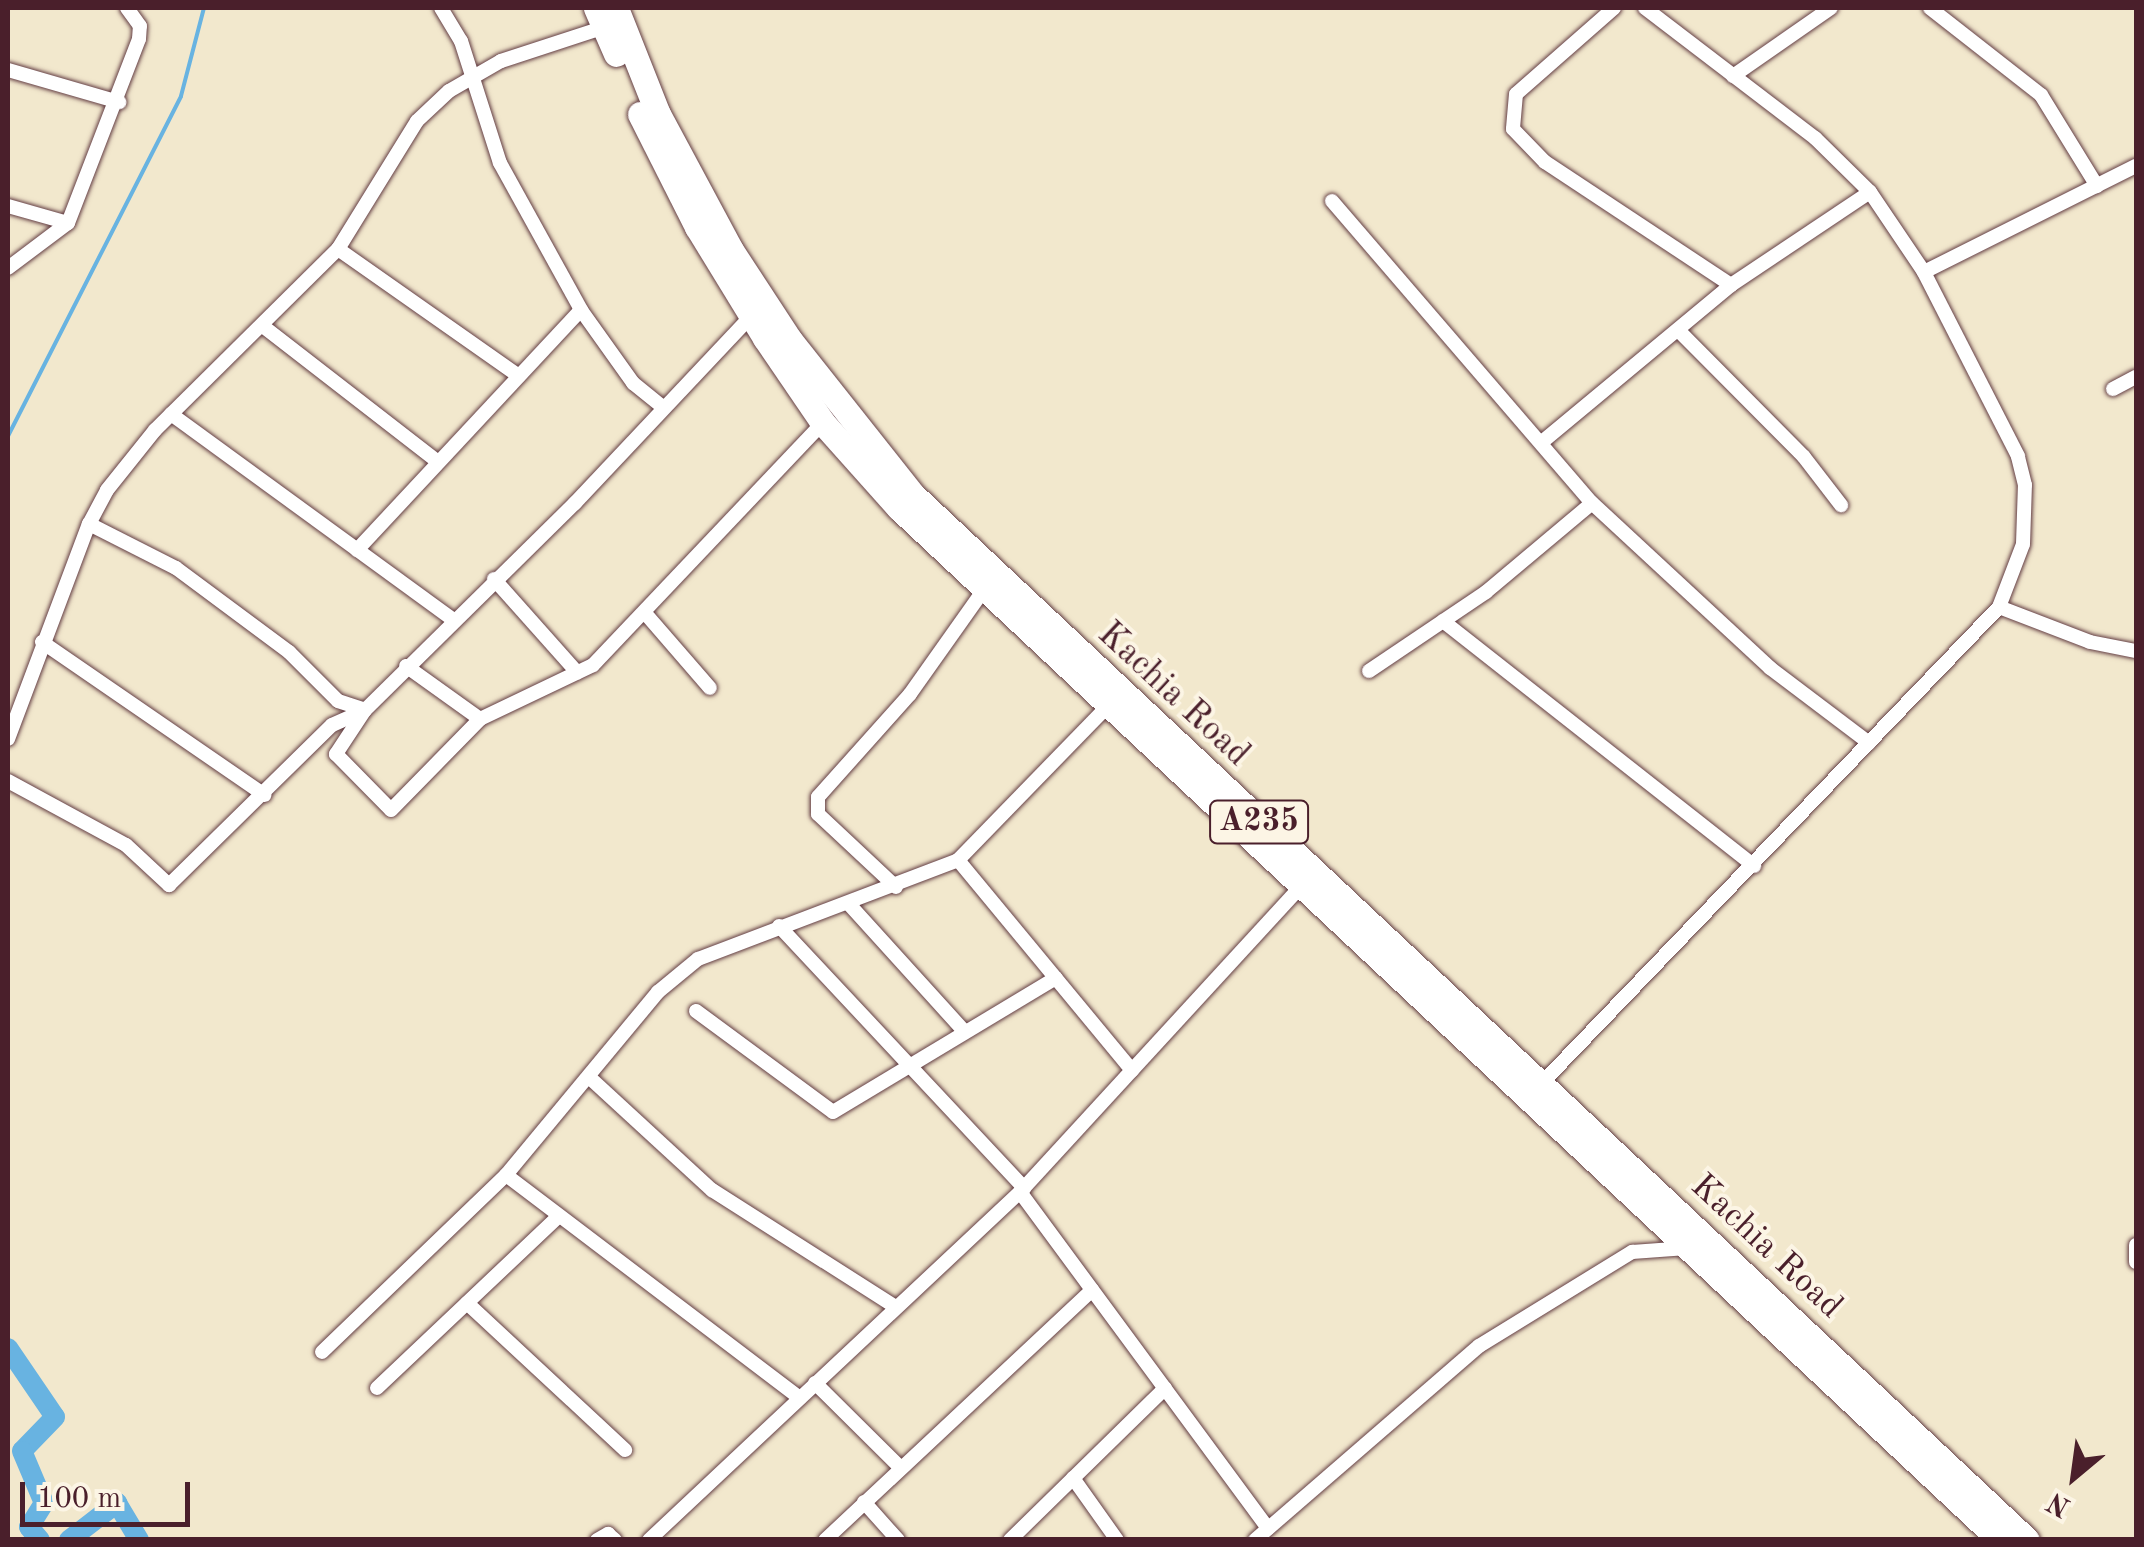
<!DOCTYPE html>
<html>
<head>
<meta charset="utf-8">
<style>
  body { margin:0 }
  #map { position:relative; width:2144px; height:1547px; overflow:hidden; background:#f2e8cd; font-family:"Old Standard TT",serif }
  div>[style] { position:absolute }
  .stream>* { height:4px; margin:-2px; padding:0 2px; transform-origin:2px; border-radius:2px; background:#68b3e1 }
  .river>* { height:20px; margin:-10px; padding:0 10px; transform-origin:10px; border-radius:10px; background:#68b3e1 }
  .roads { filter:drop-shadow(0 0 2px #633d43) drop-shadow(0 0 2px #633d43) }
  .street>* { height:14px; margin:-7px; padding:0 7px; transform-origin:7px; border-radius:7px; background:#fff }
  .highway>* { height:25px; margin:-12.5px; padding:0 12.5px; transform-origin:12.5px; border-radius:12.5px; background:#fff }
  span { translate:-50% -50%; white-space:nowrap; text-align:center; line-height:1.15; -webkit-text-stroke:8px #fcf5e5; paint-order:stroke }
  .shield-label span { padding:2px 8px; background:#fcf5e5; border:2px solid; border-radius:8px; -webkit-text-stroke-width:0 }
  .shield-label { font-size:32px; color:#4a1f2b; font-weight:700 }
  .street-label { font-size:35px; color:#4a1f2b }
  .frame { position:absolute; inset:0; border:10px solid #4a1f2b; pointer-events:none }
  .north { position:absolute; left:2024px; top:1427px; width:100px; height:100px; -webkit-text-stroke:8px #fcf5e5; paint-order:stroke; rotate:209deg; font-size:28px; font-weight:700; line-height:40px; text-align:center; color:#4a1f2b }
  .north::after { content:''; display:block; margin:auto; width:35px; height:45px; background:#4a1f2b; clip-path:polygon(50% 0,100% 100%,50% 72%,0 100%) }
  .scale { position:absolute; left:20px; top:1482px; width:170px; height:45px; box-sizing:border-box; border:5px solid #4a1f2b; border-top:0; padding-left:12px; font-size:30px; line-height:35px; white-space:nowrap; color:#4a1f2b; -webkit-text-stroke:8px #fcf5e5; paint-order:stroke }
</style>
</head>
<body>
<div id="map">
  <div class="stream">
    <div style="left:8px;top:436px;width:381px;rotate:-63deg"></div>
    <div style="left:181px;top:96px;width:91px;rotate:-75.4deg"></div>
  </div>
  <div class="river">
    <div style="left:8px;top:1348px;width:83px;rotate:55.7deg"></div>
    <div style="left:55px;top:1417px;width:47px;rotate:134.1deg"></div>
    <div style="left:22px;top:1451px;width:56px;rotate:67.1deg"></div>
    <div style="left:44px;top:1503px;width:28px;rotate:122deg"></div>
    <div style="left:29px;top:1527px;width:17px;rotate:50deg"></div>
    <div style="left:69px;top:1540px;width:61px;rotate:-37.6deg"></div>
    <div style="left:117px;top:1503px;width:43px;rotate:59.3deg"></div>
  </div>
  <div class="roads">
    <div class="street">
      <div style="left:441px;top:8px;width:39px;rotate:59deg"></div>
      <div style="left:461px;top:41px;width:128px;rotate:72.3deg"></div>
      <div style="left:500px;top:163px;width:168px;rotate:61.1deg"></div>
      <div style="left:581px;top:310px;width:90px;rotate:54.5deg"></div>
      <div style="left:633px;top:383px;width:38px;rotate:39deg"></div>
      <div style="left:1614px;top:8px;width:130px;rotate:138.7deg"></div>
      <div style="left:1516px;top:94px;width:35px;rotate:95deg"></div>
      <div style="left:1513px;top:129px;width:46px;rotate:45.9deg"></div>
      <div style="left:1545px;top:162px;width:223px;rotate:33.5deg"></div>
      <div style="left:1930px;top:8px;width:141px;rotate:38.1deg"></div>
      <div style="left:2041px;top:95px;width:107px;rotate:58.4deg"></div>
      <div style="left:8px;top:70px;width:116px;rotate:16.1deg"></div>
      <div style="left:1733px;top:76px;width:119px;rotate:-34.8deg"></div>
      <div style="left:1332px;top:201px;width:399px;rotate:49.3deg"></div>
      <div style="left:1592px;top:503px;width:243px;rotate:42.8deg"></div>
      <div style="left:1770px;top:668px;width:124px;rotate:37.1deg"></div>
      <div style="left:8px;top:206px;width:62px;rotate:15.8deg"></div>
      <div style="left:338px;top:249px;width:221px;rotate:35.1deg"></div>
      <div style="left:8px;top:268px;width:75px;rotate:-36.9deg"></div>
      <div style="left:68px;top:223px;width:197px;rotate:-68.9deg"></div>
      <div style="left:139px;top:39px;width:13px;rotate:-86deg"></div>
      <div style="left:140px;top:26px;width:22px;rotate:-126deg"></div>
      <div style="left:1924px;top:272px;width:237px;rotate:-26.6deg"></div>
      <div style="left:264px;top:327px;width:220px;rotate:37.8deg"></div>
      <div style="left:1679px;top:331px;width:177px;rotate:45.2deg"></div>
      <div style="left:1804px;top:457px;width:61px;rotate:52.4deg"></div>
      <div style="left:2113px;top:389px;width:26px;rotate:-28deg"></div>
      <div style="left:171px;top:414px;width:348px;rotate:36.1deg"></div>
      <div style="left:1542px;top:442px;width:246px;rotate:-39.7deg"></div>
      <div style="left:1731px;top:285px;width:167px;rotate:-33.8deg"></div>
      <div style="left:89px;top:524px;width:97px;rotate:26.8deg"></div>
      <div style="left:176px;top:568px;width:141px;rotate:36.6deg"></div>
      <div style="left:289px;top:652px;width:69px;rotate:45deg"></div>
      <div style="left:338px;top:701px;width:28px;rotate:18deg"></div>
      <div style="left:365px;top:710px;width:53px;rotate:123.4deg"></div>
      <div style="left:336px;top:754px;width:78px;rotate:45.5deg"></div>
      <div style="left:391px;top:810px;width:127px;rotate:-45.6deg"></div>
      <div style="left:357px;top:550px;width:328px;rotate:-47deg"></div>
      <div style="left:494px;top:579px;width:125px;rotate:48.3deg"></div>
      <div style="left:1999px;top:607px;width:97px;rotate:21deg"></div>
      <div style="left:2090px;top:642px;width:47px;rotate:11.1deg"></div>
      <div style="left:645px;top:613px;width:99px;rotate:49.1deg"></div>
      <div style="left:1443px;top:621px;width:396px;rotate:38.2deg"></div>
      <div style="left:42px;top:642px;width:270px;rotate:34.5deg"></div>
      <div style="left:406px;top:666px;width:91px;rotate:35.6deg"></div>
      <div style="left:480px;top:719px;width:125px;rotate:-25.5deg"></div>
      <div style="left:593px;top:665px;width:334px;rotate:-46.5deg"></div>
      <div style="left:1369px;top:671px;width:141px;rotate:-34deg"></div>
      <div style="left:1486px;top:592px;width:138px;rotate:-40deg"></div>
      <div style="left:8px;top:739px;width:230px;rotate:-69.4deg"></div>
      <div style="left:89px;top:524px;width:38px;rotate:-62deg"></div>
      <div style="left:107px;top:490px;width:77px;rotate:-51.3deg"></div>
      <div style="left:155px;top:430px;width:257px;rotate:-44.7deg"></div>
      <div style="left:338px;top:249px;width:150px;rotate:-58.3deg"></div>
      <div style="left:417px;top:121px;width:44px;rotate:-43.2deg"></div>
      <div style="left:449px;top:91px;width:60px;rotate:-30deg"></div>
      <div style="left:501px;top:61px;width:109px;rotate:-18.1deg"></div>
      <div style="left:8px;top:781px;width:134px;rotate:28.5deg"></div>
      <div style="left:126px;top:845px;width:59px;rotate:42.9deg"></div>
      <div style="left:169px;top:885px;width:228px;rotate:-44.5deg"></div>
      <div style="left:332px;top:725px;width:36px;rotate:-24deg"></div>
      <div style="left:365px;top:710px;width:295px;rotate:-44.6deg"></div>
      <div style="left:575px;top:503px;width:257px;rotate:-46.7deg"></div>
      <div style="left:958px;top:860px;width:273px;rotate:50.4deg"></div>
      <div style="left:896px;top:887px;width:107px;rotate:-136.9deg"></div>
      <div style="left:818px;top:814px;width:17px;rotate:-90deg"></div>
      <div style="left:818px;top:797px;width:138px;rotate:-48.2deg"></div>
      <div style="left:910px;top:694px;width:126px;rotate:-54.7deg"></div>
      <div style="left:848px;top:903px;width:171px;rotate:47.8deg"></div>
      <div style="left:779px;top:926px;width:359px;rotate:46.9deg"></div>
      <div style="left:696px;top:1011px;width:170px;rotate:36.4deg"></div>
      <div style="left:833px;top:1112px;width:260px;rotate:-31deg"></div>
      <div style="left:590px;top:1078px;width:166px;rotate:42.6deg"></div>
      <div style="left:712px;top:1190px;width:218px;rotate:32.5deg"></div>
      <div style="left:1541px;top:1084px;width:661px;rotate:-46.16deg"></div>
      <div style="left:1999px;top:607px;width:67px;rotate:-69.1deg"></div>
      <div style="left:2023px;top:544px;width:59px;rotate:-88.1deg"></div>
      <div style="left:2025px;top:485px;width:30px;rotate:-104deg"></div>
      <div style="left:2018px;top:456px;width:207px;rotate:-117.1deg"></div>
      <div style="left:1924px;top:272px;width:97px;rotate:-124deg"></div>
      <div style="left:1870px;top:192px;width:77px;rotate:-135.5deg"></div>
      <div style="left:1815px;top:138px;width:214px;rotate:-142.6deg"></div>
      <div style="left:506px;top:1175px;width:369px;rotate:37.2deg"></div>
      <div style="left:1020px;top:1192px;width:418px;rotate:53.6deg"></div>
      <div style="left:2136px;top:1245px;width:17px;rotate:90deg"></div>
      <div style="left:467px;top:1303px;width:216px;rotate:42.9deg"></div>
      <div style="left:322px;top:1352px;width:255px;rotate:-43.9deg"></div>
      <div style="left:506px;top:1175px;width:238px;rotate:-50.3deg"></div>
      <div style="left:658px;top:992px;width:52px;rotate:-39.5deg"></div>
      <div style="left:698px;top:959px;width:278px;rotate:-20.8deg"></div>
      <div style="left:958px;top:860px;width:214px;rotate:-45.8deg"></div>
      <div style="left:815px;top:1383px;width:120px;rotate:44.7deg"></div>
      <div style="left:377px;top:1388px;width:249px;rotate:-43.4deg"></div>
      <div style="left:1073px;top:1478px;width:76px;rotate:54.6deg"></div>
      <div style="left:864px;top:1502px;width:51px;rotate:48.2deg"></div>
      <div style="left:597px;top:1540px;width:13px;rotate:-29deg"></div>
      <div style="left:608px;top:1534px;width:9px;rotate:41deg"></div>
      <div style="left:649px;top:1540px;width:509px;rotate:-43.17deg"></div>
      <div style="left:1020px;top:1192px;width:414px;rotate:-47.4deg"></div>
      <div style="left:825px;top:1540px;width:366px;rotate:-43.1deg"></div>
      <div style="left:1010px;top:1540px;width:217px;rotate:-44.4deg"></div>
      <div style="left:1255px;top:1540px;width:296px;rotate:-40.9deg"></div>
      <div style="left:1479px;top:1346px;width:180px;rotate:-31.6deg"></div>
      <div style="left:1632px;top:1252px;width:55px;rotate:-4.2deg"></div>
    </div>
    <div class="highway">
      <div style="left:596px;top:8px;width:50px;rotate:66.5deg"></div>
      <div style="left:616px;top:8px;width:114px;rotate:68.4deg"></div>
      <div style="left:658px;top:114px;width:154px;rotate:61.8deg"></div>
      <div style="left:731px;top:250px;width:108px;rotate:56.8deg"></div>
      <div style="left:790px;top:340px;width:198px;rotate:51.6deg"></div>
      <div style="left:913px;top:495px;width:1527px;rotate:43.17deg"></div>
      <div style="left:640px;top:114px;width:127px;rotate:63.2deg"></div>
      <div style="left:697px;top:227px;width:130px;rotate:58.5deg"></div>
      <div style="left:765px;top:338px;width:103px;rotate:55.7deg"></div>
      <div style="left:823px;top:423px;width:113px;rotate:48.2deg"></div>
      <div style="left:898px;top:507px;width:1510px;rotate:43.15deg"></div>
    </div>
  </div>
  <div class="shield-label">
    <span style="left:1259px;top:822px">A235</span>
  </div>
  <div class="street-label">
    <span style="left:1173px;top:695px;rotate:43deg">Kachia Road</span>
    <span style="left:1766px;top:1247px;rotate:43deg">Kachia Road</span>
  </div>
  <div class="frame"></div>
  <div class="north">N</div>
  <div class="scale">100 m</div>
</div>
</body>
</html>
